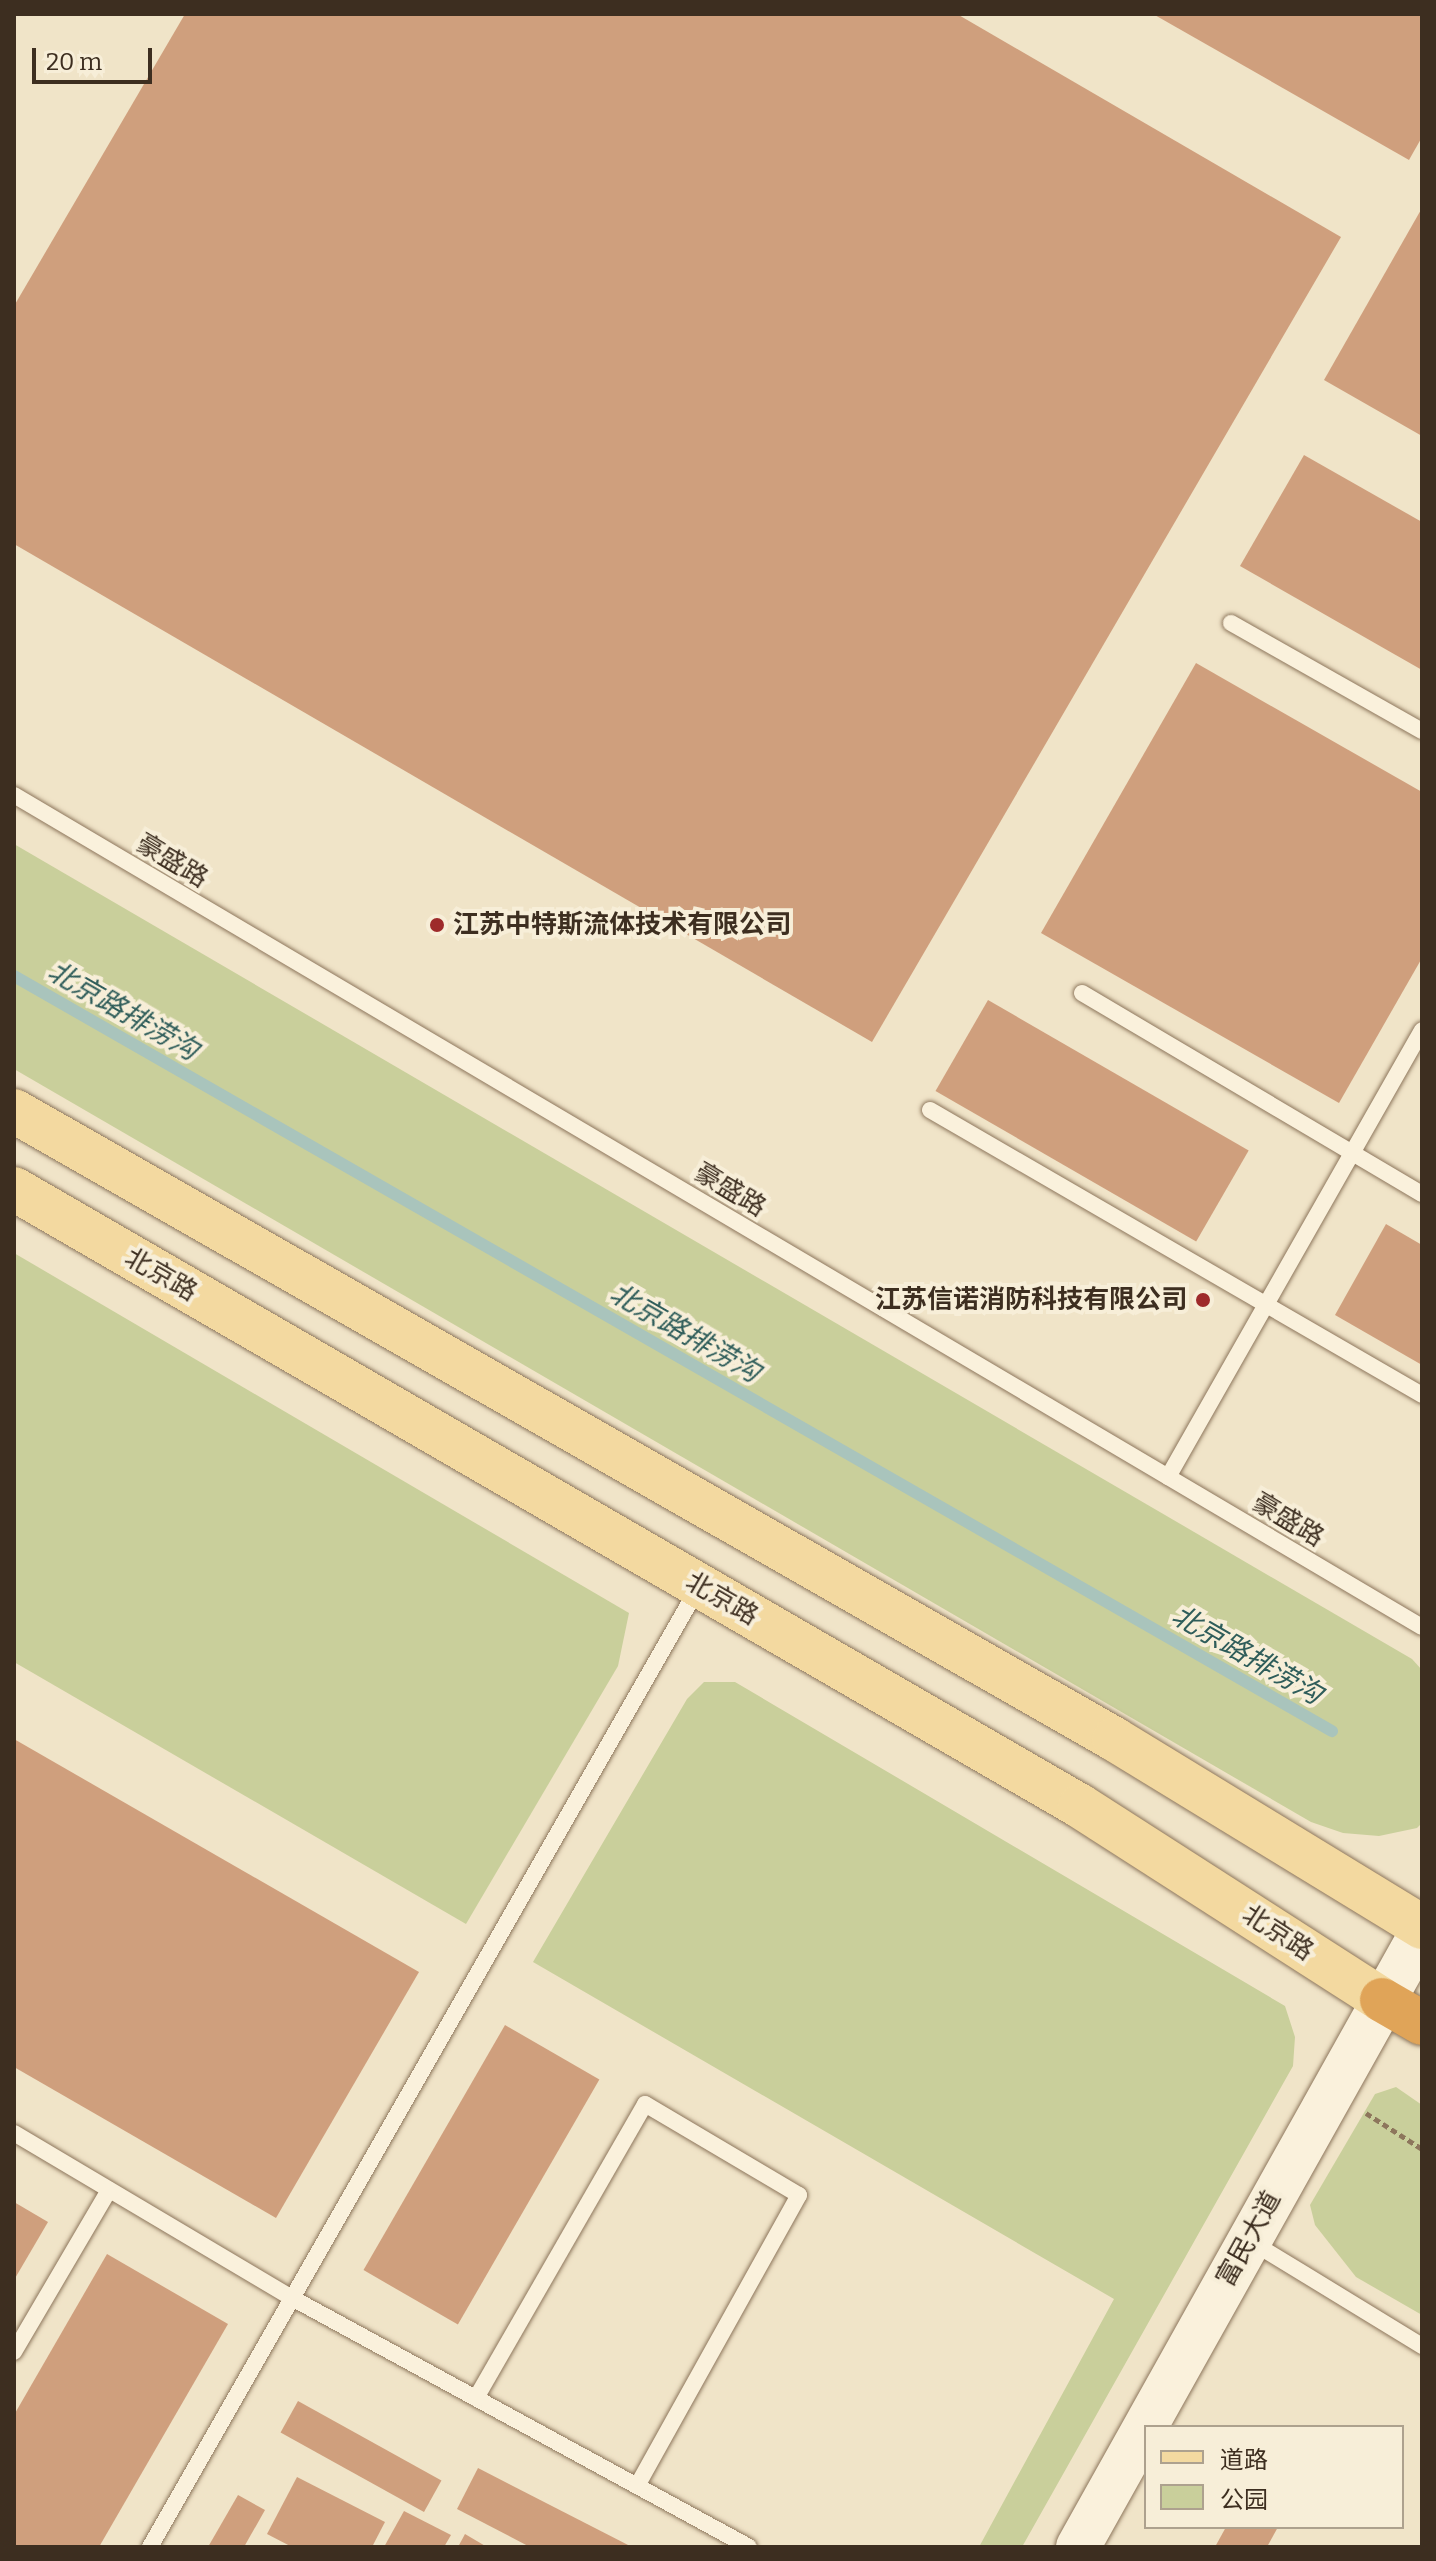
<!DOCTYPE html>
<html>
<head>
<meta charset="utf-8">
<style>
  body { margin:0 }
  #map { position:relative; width:1436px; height:2561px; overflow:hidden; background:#f0e4c8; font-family:Bitter,"Noto Sans SC",serif }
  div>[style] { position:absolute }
  .green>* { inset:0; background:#c9cf9b }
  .stream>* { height:12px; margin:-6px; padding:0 6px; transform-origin:6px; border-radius:6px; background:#a9c4bc }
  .building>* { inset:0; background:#cf9f7d; transform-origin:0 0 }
  .path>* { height:5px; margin-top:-2.5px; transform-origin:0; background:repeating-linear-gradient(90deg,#8d765c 0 6px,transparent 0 10px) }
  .roads { filter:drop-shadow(0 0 2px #8d765c) drop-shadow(0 0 2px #8d765c) }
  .lane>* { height:16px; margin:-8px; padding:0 8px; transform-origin:8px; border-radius:8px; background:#faf1dc }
  .secondary>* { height:44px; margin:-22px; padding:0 22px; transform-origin:22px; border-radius:22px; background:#faf1dc }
  .primary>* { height:44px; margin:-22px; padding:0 22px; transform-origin:22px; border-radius:22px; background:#f3d9a0 }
  .highway>* { height:44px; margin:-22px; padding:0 22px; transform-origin:22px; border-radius:22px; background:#e0a458 }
  .dots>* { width:22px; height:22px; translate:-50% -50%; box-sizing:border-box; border:4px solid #f7eed8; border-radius:50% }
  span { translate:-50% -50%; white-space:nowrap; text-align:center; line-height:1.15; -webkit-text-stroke:8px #f7eed8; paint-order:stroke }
  .street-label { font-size:26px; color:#3d2e20 }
  .poi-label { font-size:26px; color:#3d2e20; font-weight:700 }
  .left { translate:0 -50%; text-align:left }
  .right { translate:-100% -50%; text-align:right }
  .water-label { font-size:28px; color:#2f5d5a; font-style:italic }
  .frame { position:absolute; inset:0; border:16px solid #3d2e20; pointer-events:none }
  .legend { position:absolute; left:1144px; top:2425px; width:260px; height:104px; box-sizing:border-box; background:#f7eed8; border:2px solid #ada18e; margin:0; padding:10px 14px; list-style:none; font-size:24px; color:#3d2e20 }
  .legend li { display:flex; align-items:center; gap:16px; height:40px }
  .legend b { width:40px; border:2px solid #ada18e }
  .scale { position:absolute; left:32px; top:48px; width:120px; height:36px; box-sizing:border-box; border:4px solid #3d2e20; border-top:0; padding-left:10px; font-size:24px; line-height:28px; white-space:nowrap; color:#3d2e20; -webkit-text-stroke:6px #f7eed8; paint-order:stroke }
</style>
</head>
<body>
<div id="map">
  <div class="green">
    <div style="clip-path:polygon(14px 844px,1412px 1659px,1422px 1670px,1422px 1823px,1417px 1828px,1379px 1836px,1343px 1833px,1311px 1822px,14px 1069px)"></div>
    <div style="clip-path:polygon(14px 1253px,629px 1613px,618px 1666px,466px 1924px,14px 1662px)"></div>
    <div style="clip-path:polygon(704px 1682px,735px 1682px,1285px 2006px,1295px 2037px,1293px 2066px,1022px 2547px,979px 2547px,1114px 2299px,533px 1962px,687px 1699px)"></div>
    <div style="clip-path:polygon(1396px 2087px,1422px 2105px,1422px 2315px,1356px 2277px,1315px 2225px,1310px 2205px,1375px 2094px)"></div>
  </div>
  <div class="stream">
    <div style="left:14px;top:976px;width:1519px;rotate:29.81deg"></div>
  </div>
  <div class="building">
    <div style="clip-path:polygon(185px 14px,957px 14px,1341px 237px,872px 1042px,14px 544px,14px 306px)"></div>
    <div style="clip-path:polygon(1153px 14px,1422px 14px,1422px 137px,1409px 160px)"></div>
    <div style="clip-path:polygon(1422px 208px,1422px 436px,1324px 380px)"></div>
    <div style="clip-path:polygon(1304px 455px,1422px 522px,1422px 670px,1240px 566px)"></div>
    <div style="clip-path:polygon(1196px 663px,1422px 792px,1422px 958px,1339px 1103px,1041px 933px)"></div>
    <div style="left:988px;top:1000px;width:301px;height:105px;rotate:30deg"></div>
    <div style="clip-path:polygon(1386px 1224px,1422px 1245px,1422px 1365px,1335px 1315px)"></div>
    <div style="clip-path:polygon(14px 1739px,419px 1972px,276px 2218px,14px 2067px)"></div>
    <div style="left:505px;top:2025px;width:109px;height:283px;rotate:30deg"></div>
    <div style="clip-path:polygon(14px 2202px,48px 2222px,14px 2280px)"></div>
    <div style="clip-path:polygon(107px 2254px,228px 2324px,99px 2547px,14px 2547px,14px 2415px)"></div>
    <div style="left:298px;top:2401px;width:164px;height:36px;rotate:29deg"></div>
    <div style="clip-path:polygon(478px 2468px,632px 2547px,530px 2547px,457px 2509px)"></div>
    <div style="clip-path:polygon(297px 2477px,385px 2522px,372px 2547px,292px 2547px,267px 2534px)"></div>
    <div style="clip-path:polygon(238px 2495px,265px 2510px,244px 2547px,208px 2547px)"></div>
    <div style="clip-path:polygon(404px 2511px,451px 2535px,444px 2547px,384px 2547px)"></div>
    <div style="clip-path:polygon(1226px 2527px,1278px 2527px,1267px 2547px,1215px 2547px)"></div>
    <div style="clip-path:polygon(465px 2534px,487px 2547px,458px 2547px)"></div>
  </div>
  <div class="path">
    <div style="left:1366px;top:2113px;width:67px;rotate:32.7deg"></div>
  </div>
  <div class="roads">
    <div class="lane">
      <div style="left:1231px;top:623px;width:219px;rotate:29.5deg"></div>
      <div style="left:14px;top:795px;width:1635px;rotate:30.58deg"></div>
      <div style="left:1082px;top:993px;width:395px;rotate:30.6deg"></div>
      <div style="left:930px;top:1110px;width:569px;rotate:30.08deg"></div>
      <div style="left:1168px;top:1477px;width:514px;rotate:-60.39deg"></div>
      <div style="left:14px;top:2133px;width:323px;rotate:30.7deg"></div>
      <div style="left:292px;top:2298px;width:520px;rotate:28.58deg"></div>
      <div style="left:1250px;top:2241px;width:202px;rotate:31.4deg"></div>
      <div style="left:14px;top:2352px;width:188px;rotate:-59.6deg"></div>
      <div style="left:476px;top:2398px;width:339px;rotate:-60.1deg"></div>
      <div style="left:645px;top:2104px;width:179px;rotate:30.6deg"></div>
      <div style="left:799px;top:2195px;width:333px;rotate:119.1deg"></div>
      <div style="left:150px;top:2547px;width:1107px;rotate:-60.26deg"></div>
    </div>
    <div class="secondary">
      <div style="left:1078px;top:2547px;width:705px;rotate:-60.78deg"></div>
    </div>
    <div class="primary">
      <div style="left:14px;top:1111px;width:1267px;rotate:29.72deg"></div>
      <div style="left:1114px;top:1739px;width:361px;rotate:31.4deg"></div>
      <div style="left:14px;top:1189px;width:1232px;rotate:30.06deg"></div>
      <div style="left:1080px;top:1806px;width:359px;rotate:32.7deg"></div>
    </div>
    <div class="highway">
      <div style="left:1382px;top:2000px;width:46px;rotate:29.9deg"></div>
    </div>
  </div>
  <div class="dots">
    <div style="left:437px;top:925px;background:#9e2a2b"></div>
    <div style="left:1203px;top:1300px;background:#9e2a2b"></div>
  </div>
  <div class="street-label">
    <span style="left:172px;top:861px;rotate:31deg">豪盛路</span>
    <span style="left:730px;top:1190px;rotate:31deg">豪盛路</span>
    <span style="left:161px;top:1275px;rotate:30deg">北京路</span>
    <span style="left:1288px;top:1520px;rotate:31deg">豪盛路</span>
    <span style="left:722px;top:1599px;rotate:30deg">北京路</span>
    <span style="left:1278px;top:1933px;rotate:33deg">北京路</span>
    <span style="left:1249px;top:2239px;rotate:-61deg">富民大道</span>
  </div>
  <div class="poi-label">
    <span class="left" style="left:453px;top:925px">江苏中特斯流体技术有限公司</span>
    <span class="right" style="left:1187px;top:1300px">江苏信诺消防科技有限公司</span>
  </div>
  <div class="water-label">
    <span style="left:123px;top:1011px;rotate:30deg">北京路排涝沟</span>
    <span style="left:685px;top:1333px;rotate:30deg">北京路排涝沟</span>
    <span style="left:1247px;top:1655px;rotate:30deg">北京路排涝沟</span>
  </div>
  <div class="frame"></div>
  <ul class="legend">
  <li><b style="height:10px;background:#f3d9a0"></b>道路</li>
  <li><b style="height:22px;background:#c9cf9b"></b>公园</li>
  </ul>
  <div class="scale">20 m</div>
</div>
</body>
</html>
